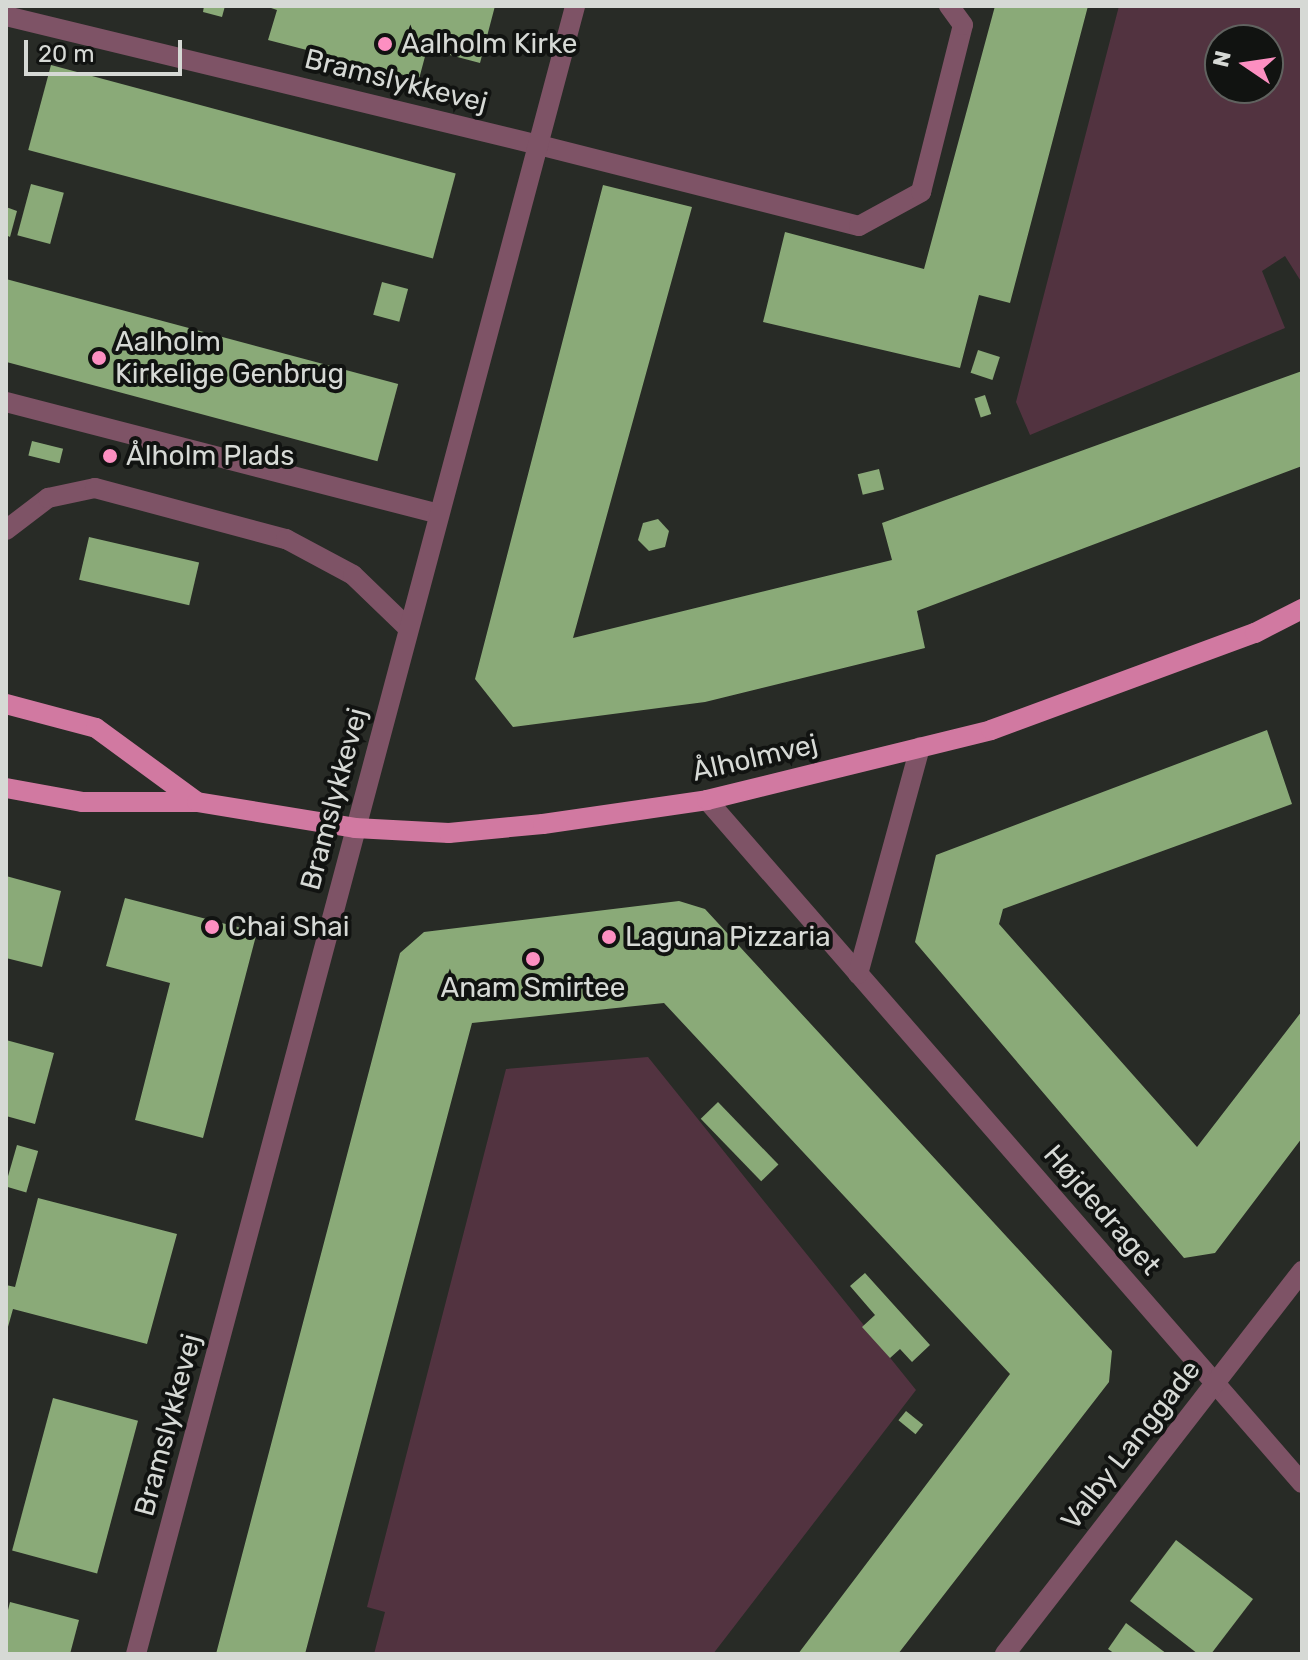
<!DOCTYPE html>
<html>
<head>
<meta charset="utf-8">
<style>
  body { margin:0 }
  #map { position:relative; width:1308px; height:1660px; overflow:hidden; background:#282b26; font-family:Rubik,sans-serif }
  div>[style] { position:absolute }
  .green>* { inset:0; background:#523340 }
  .building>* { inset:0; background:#8aaa78; transform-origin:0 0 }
  .service>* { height:20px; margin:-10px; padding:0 10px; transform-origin:10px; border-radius:10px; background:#7e5366 }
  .minor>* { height:20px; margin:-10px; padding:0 10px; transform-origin:10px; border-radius:10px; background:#7e5366 }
  .primary>* { height:20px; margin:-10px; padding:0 10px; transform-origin:10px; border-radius:10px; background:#d179a1 }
  .dots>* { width:22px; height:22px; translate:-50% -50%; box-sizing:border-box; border:4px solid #111311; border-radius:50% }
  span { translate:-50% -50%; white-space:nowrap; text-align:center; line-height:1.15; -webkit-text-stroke:8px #111311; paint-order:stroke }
  .poi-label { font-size:28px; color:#d6d9d5 }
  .left { translate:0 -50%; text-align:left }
  .street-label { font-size:28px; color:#d6d9d5 }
  .frame { position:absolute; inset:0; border:8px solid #d6d9d5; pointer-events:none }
  .north { position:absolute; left:1204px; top:24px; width:80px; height:80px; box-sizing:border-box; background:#111311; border:2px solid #60625f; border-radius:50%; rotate:283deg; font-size:22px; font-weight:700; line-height:32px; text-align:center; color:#d6d9d5 }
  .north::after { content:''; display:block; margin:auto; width:28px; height:36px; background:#fc8fc1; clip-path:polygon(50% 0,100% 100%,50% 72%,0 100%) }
  .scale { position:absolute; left:24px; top:40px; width:158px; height:36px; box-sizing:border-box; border:4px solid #d6d9d5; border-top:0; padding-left:10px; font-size:24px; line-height:28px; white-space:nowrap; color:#d6d9d5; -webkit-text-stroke:6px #111311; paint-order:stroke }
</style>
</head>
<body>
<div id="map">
  <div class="green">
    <div style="clip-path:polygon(evenodd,1119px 6px,1302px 6px,1302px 283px,1285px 256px,1262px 271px,1285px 328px,1030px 435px,1016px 402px,1119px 6px,1220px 40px,1268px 40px,1268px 88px,1220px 88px,1220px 40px)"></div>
    <div style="clip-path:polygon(648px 1057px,916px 1390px,713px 1654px,374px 1654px,385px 1612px,367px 1607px,506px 1069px)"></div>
  </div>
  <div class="building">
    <div style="clip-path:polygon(204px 6px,225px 6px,222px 17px,203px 12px)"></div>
    <div style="clip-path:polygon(265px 6px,495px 6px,480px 63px,427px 49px,419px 79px,268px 40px,277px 10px)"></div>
    <div style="clip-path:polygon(995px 6px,1088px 6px,1010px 303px,979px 295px,960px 368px,763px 322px,785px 232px,924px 269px)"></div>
    <div style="left:51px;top:65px;width:419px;height:88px;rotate:15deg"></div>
    <div style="left:31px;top:184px;width:34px;height:53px;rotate:15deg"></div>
    <div style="clip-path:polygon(603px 185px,692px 207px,573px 638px,892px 560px,882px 523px,1302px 371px,1302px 466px,917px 611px,925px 648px,705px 702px,513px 727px,475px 679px)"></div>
    <div style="clip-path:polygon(6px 207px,17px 211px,10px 237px,6px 235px)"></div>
    <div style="left:6px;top:279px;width:406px;height:80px;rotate:15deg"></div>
    <div style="left:382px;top:282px;width:27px;height:34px;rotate:15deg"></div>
    <div style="left:978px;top:350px;width:23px;height:24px;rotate:18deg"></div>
    <div style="left:985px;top:395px;width:20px;height:11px;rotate:72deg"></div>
    <div style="left:32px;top:441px;width:32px;height:15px;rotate:14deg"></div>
    <div style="left:879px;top:469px;width:21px;height:22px;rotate:76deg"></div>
    <div style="clip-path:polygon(658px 519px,669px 531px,665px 547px,649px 551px,638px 540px,643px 523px)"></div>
    <div style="left:89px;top:537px;width:113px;height:44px;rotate:13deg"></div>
    <div style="clip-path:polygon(1267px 730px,1292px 804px,1003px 909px,999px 924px,1197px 1147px,1302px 1011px,1302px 1138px,1215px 1253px,1184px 1258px,915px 942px,936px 855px)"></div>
    <div style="clip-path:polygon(6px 876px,61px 891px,42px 967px,6px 958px)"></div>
    <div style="clip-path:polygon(125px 898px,257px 932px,203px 1138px,135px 1120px,170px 983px,106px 966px)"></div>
    <div style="clip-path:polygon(679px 901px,705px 909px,1112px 1351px,1109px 1382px,898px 1654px,798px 1654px,1010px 1374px,664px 1003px,472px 1023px,305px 1654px,216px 1654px,400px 953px,424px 932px)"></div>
    <div style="clip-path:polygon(6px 1040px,54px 1053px,35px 1124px,6px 1116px)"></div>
    <div style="left:718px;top:1102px;width:87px;height:24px;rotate:46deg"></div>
    <div style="left:17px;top:1145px;width:22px;height:43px;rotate:16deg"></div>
    <div style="clip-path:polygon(38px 1198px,177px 1234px,147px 1344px,13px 1309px,6px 1334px,6px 1285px,15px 1287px)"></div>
    <div style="clip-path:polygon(865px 1273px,930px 1345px,912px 1362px,900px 1349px,890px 1358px,862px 1327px,875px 1315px,850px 1286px)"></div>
    <div style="left:53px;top:1398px;width:88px;height:158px;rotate:15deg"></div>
    <div style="left:906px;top:1411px;width:22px;height:12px;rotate:39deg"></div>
    <div style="clip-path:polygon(1176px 1540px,1253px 1599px,1211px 1654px,1198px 1654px,1130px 1601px)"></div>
    <div style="clip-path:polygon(10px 1602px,79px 1620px,70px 1654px,6px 1654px,6px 1618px)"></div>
    <div style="clip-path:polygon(1126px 1623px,1167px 1654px,1115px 1654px,1108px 1649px)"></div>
  </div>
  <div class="service">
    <div style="left:539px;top:145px;width:330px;rotate:14.2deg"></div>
    <div style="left:859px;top:226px;width:71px;rotate:-28.7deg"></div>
    <div style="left:921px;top:192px;width:172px;rotate:-75.9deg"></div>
    <div style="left:963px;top:25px;width:24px;rotate:-126deg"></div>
    <div style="left:6px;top:530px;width:53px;rotate:-37.3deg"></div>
    <div style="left:48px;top:498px;width:48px;rotate:-12deg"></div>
    <div style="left:95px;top:488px;width:198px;rotate:15deg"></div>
    <div style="left:286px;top:539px;width:76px;rotate:28.2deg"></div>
    <div style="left:353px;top:575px;width:76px;rotate:43.9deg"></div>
  </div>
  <div class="minor">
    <div style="left:6px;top:16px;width:548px;rotate:13.61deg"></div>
    <div style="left:6px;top:402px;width:447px;rotate:14.5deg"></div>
    <div style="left:707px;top:800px;width:906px;rotate:48.94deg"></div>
    <div style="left:858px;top:974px;width:235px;rotate:-74.7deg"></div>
    <div style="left:136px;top:1654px;width:1705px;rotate:-75.08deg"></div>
    <div style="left:1005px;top:1654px;width:485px;rotate:-52.2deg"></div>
  </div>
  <div class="primary">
    <div style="left:6px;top:704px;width:93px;rotate:14.9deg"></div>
    <div style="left:96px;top:728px;width:125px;rotate:36.2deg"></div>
    <div style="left:6px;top:788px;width:77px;rotate:10.4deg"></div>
    <div style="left:82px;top:802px;width:115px"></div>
    <div style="left:197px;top:802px;width:160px;rotate:9.3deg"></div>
    <div style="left:355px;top:828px;width:94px;rotate:3deg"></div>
    <div style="left:449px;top:833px;width:94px;rotate:-5.5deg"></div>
    <div style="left:543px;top:824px;width:166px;rotate:-8.3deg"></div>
    <div style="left:707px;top:800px;width:292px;rotate:-13.8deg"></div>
    <div style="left:991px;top:730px;width:281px;rotate:-20.2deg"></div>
    <div style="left:1255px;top:633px;width:53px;rotate:-27.1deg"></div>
  </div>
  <div class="dots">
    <div style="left:385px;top:44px;background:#fc8fc1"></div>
    <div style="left:99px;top:358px;background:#fc8fc1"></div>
    <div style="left:110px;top:456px;background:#fc8fc1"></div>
    <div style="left:212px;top:927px;background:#fc8fc1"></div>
    <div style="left:609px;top:937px;background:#fc8fc1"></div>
    <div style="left:533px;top:959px;background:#fc8fc1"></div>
  </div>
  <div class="poi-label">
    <span class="left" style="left:401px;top:44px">Aalholm Kirke</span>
    <span class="left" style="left:115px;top:358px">Aalholm<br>Kirkelige Genbrug</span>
    <span class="left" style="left:126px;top:456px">Ålholm Plads</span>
    <span class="left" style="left:228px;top:927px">Chai Shai</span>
    <span class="left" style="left:625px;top:937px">Laguna Pizzaria</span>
    <span style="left:533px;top:988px">Anam Smirtee</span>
  </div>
  <div class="street-label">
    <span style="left:396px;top:81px;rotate:14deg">Bramslykkevej</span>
    <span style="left:755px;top:758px;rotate:-13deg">Ålholmvej</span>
    <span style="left:334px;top:799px;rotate:-75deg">Bramslykkevej</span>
    <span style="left:1102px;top:1210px;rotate:49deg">Højdedraget</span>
    <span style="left:168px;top:1425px;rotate:-75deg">Bramslykkevej</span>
    <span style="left:1131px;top:1445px;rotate:-52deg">Valby Langgade</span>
  </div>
  <div class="frame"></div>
  <div class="north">N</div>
  <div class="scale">20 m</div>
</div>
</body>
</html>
